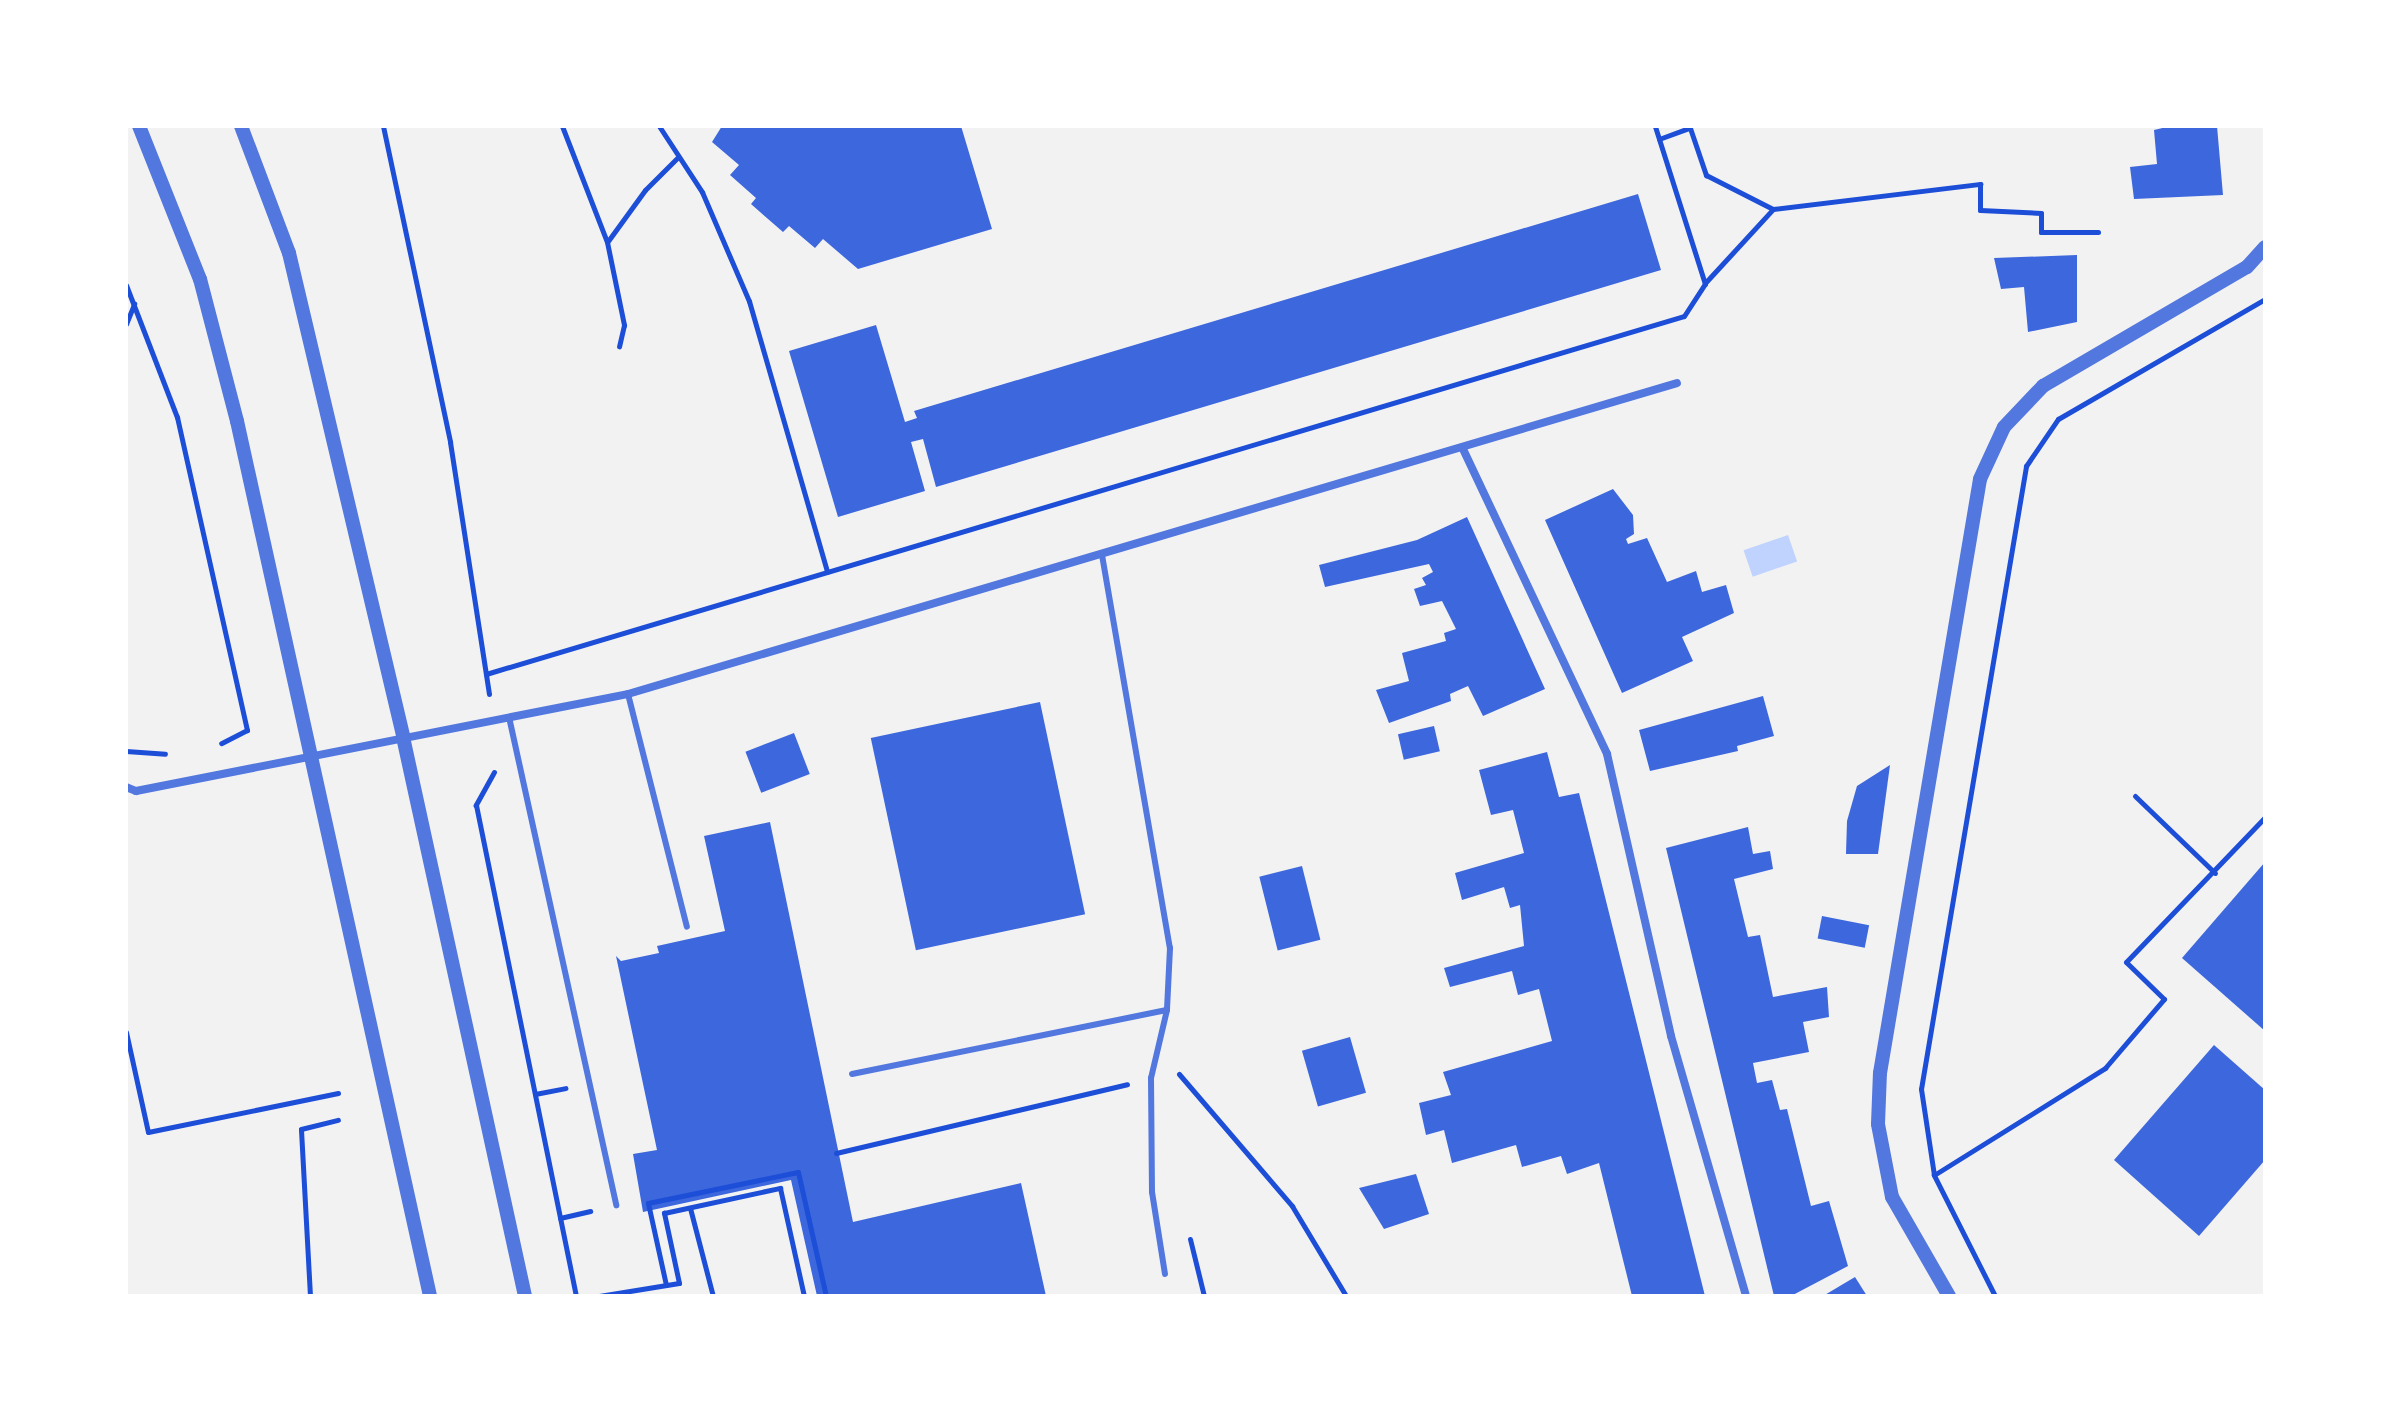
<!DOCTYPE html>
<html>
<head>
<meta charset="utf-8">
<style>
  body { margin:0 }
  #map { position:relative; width:2391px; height:1422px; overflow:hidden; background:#f2f2f2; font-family:"PT Sans",sans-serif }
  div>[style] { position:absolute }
  .water>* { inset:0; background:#bfd3fe; transform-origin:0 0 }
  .building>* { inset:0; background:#3d67dc; transform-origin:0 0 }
  .path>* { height:5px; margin:-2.5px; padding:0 2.5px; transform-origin:2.5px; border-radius:2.5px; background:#1d4ed8 }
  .service>* { height:6px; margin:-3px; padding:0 3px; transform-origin:3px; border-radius:3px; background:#5277de }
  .minor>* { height:8px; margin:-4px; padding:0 4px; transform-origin:4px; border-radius:4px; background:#5277de }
  .tertiary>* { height:14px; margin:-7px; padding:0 7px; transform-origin:7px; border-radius:7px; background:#5277de }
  span { translate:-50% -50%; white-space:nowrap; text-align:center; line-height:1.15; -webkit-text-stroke:8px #fff; paint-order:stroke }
  .frame { position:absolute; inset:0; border:128px solid #fff; pointer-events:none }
</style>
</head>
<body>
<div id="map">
  <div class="water">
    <div style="left:1788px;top:535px;width:28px;height:47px;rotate:71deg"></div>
  </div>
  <div class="building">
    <div style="clip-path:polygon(722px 126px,961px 126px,992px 229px,858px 269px,823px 239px,815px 248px,789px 226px,783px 232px,751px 204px,756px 198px,730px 175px,739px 165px,712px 142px)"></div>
    <div style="clip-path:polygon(2171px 126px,2217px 126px,2223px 195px,2134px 199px,2130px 167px,2157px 164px,2154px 130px)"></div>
    <div style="clip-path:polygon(1638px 194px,1661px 270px,936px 487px,923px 439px,911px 442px,925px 491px,838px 517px,789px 351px,876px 325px,905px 422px,917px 418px,914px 411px)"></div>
    <div style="clip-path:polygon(2077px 255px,2077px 322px,2028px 332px,2024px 287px,2001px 289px,1994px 258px)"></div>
    <div style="clip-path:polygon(1613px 489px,1633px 515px,1634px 534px,1626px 539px,1628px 544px,1647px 538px,1667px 582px,1696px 571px,1702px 592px,1726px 585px,1734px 613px,1682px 637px,1693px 661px,1622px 693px,1545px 520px)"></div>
    <div style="clip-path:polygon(1467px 517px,1545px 689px,1483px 716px,1468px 686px,1450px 694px,1451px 701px,1389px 723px,1376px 690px,1409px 681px,1402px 653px,1446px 641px,1444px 633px,1456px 629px,1442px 601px,1420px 606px,1414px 589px,1426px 585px,1422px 578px,1433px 572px,1429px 564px,1325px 587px,1319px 565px,1417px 540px)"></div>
    <div style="clip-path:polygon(1763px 696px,1774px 736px,1737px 746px,1738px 751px,1650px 771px,1639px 730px)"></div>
    <div style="left:1040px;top:702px;width:217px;height:173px;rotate:78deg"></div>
    <div style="left:1434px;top:726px;width:26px;height:37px;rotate:77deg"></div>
    <div style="left:794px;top:733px;width:44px;height:52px;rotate:69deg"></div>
    <div style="clip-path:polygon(1547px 752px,1559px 797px,1579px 793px,1705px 1296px,1632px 1296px,1599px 1163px,1567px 1174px,1561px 1156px,1522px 1167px,1516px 1145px,1452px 1163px,1444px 1130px,1426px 1135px,1419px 1103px,1451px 1095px,1443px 1072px,1552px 1041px,1539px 989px,1518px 995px,1512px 971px,1450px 987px,1444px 968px,1524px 946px,1520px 905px,1510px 908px,1504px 887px,1462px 900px,1455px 873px,1524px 853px,1513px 810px,1491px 815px,1479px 770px)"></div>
    <div style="clip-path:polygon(1890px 765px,1878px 854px,1846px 854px,1847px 821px,1857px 786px)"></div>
    <div style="clip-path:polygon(770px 822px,853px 1222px,1021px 1183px,1046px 1296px,817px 1296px,791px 1180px,643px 1212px,633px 1154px,657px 1150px,616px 956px,621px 961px,659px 953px,657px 946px,725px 931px,704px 836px)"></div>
    <div style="clip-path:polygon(1748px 827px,1753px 854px,1770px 851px,1773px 869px,1734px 879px,1748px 937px,1760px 935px,1773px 997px,1827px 987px,1829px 1017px,1803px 1022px,1809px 1052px,1753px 1063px,1757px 1083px,1772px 1080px,1780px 1110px,1787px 1109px,1811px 1206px,1829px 1201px,1848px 1266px,1791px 1296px,1774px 1296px,1666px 848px)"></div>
    <div style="clip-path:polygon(2265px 862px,2265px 1031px,2182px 958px)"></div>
    <div style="left:1302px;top:866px;width:76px;height:44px;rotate:76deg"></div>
    <div style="left:1822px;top:916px;width:48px;height:23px;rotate:11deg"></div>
    <div style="left:1350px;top:1037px;width:58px;height:50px;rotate:74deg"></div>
    <div style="clip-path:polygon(2214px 1045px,2265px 1090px,2265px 1160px,2199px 1236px,2114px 1160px)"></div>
    <div style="clip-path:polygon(1416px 1174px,1429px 1214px,1384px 1229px,1359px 1188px)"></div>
    <div style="clip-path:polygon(1855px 1277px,1867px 1296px,1823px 1296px)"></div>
  </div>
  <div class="path">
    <div style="left:383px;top:126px;width:323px;rotate:78deg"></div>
    <div style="left:450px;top:442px;width:255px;rotate:81.2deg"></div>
    <div style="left:562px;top:126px;width:124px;rotate:68.8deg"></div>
    <div style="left:607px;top:242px;width:85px;rotate:78.4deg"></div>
    <div style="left:624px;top:325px;width:22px;rotate:103deg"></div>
    <div style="left:659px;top:126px;width:79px;rotate:56.9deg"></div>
    <div style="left:702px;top:192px;width:119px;rotate:66.7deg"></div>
    <div style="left:749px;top:301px;width:282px;rotate:73.9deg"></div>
    <div style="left:1659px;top:139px;width:33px;rotate:-20deg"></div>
    <div style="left:1690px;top:128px;width:50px;rotate:71.2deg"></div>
    <div style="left:1706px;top:175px;width:75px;rotate:26.9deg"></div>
    <div style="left:1773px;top:209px;width:209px;rotate:-6.9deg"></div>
    <div style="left:1980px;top:184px;width:26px;rotate:90deg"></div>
    <div style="left:1980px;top:210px;width:61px;rotate:2.8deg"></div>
    <div style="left:2041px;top:213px;width:19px;rotate:90deg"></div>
    <div style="left:2041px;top:232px;width:57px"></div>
    <div style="left:608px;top:241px;width:63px;rotate:-54deg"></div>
    <div style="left:645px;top:190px;width:45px;rotate:-45deg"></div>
    <div style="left:1705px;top:283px;width:100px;rotate:-47.4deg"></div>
    <div style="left:126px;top:285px;width:142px;rotate:68.9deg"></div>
    <div style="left:177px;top:417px;width:321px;rotate:77.4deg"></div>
    <div style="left:247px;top:730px;width:29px;rotate:153deg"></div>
    <div style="left:126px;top:324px;width:22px;rotate:-68deg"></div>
    <div style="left:486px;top:674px;width:1250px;rotate:-16.64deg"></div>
    <div style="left:1684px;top:316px;width:38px;rotate:-57deg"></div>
    <div style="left:1705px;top:284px;width:166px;rotate:-107.6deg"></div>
    <div style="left:126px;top:751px;width:39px;rotate:4deg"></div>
    <div style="left:494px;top:772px;width:38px;rotate:119deg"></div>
    <div style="left:476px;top:805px;width:501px;rotate:78.49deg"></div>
    <div style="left:2135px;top:796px;width:111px;rotate:43.9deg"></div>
    <div style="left:126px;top:1032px;width:102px;rotate:77.6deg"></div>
    <div style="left:148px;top:1132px;width:194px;rotate:-11.6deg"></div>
    <div style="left:1179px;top:1074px;width:174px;rotate:49.4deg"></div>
    <div style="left:1292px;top:1206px;width:105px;rotate:59deg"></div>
    <div style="left:535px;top:1094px;width:31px;rotate:-11deg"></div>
    <div style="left:836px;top:1153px;width:299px;rotate:-13.3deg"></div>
    <div style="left:1934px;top:1175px;width:202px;rotate:-32deg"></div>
    <div style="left:2105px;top:1068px;width:91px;rotate:-49.5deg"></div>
    <div style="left:2164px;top:999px;width:53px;rotate:-135.8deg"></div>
    <div style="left:2126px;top:962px;width:201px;rotate:-46.2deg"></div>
    <div style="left:690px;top:1208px;width:91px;rotate:75.4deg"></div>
    <div style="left:560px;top:1218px;width:31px;rotate:-13deg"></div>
    <div style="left:1190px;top:1239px;width:59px;rotate:76.2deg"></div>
    <div style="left:666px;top:1285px;width:84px;rotate:-102.4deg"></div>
    <div style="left:648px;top:1203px;width:153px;rotate:-11.7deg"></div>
    <div style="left:798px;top:1172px;width:127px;rotate:77.3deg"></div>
    <div style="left:310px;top:1296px;width:167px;rotate:-93.1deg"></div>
    <div style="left:301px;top:1129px;width:38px;rotate:-14deg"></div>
    <div style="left:599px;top:1296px;width:81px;rotate:-9.2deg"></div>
    <div style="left:679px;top:1283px;width:72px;rotate:-102.1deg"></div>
    <div style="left:664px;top:1213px;width:119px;rotate:-12.2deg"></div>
    <div style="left:780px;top:1188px;width:111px;rotate:77.5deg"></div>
    <div style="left:1995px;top:1296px;width:136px;rotate:-116.8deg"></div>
    <div style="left:1934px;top:1175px;width:87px;rotate:-98.6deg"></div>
    <div style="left:1921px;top:1089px;width:632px;rotate:-80.43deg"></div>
    <div style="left:2026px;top:466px;width:57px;rotate:-55.8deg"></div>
    <div style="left:2058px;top:419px;width:239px;rotate:-30.1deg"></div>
  </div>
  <div class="service">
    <div style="left:1102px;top:555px;width:399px;rotate:80.2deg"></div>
    <div style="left:1170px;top:948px;width:62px;rotate:92.8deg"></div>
    <div style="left:1167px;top:1010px;width:70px;rotate:103.2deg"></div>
    <div style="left:1151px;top:1078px;width:114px;rotate:89.5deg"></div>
    <div style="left:1152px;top:1192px;width:83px;rotate:81deg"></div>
    <div style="left:628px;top:694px;width:240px;rotate:75.8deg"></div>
    <div style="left:509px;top:717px;width:500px;rotate:77.6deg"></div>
    <div style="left:852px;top:1074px;width:321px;rotate:-11.5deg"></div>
  </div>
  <div class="minor">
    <div style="left:1463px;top:449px;width:337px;rotate:64.7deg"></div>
    <div style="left:1607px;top:754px;width:289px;rotate:77.2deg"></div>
    <div style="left:1671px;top:1036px;width:271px;rotate:73.9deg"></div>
    <div style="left:126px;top:787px;width:11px;rotate:22deg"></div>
    <div style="left:136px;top:791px;width:501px;rotate:-11.15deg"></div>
    <div style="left:628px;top:694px;width:1094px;rotate:-16.51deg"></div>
  </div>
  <div class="tertiary">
    <div style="left:139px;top:126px;width:165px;rotate:68.3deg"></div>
    <div style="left:200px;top:279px;width:147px;rotate:75.4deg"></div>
    <div style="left:237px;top:421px;width:896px;rotate:77.56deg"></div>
    <div style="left:241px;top:126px;width:136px;rotate:69.3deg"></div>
    <div style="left:289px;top:253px;width:497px;rotate:76.7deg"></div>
    <div style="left:403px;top:737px;width:572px;rotate:77.69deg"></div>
    <div style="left:1949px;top:1296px;width:114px;rotate:-119.9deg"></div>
    <div style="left:1892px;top:1197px;width:74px;rotate:-100.9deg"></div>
    <div style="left:1878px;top:1124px;width:51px;rotate:-87.8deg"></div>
    <div style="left:1880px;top:1073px;width:602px;rotate:-80.44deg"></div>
    <div style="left:1980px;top:479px;width:57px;rotate:-65.2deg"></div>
    <div style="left:2004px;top:427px;width:57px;rotate:-46.4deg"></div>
    <div style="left:2043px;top:386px;width:236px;rotate:-30.3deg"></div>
    <div style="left:2247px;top:267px;width:27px;rotate:-48deg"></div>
  </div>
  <div class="frame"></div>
</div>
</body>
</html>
